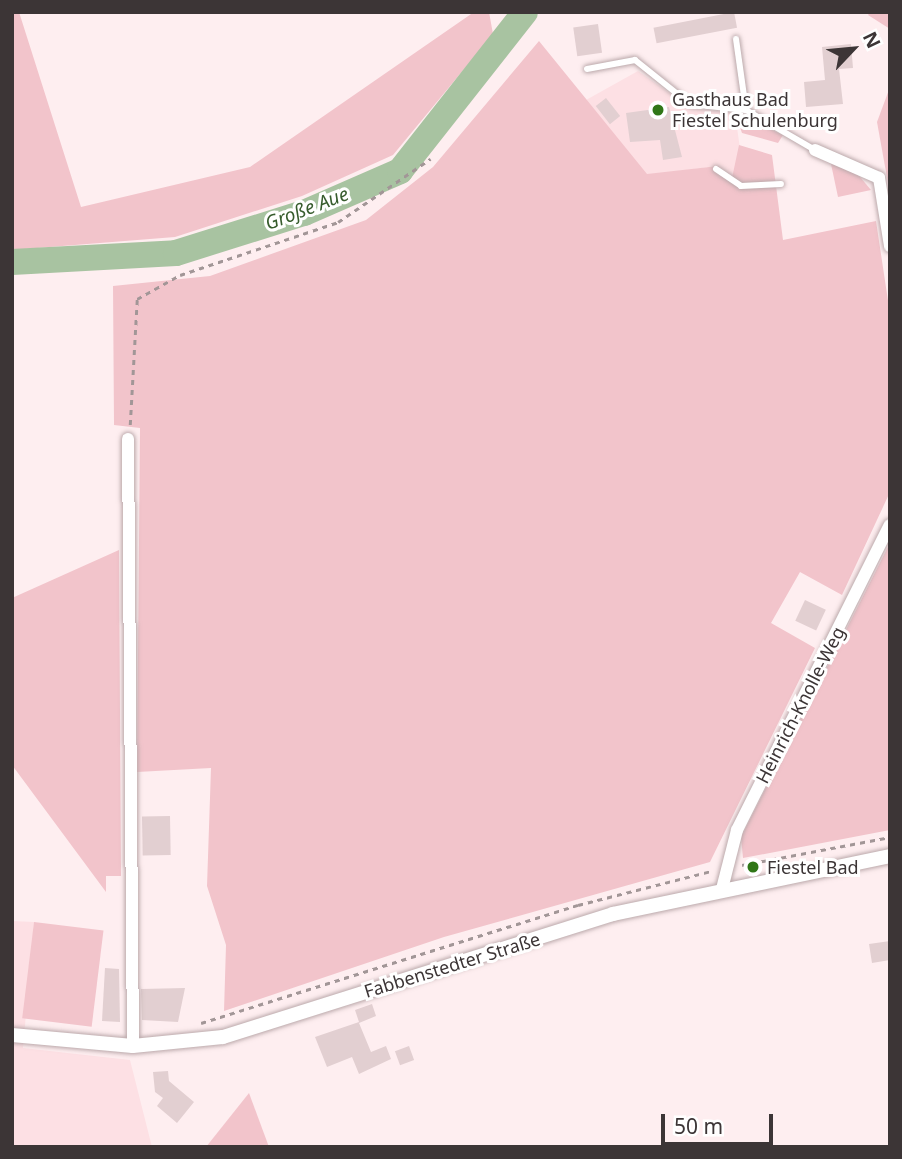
<!DOCTYPE html>
<html>
<head>
<meta charset="utf-8">
<style>
  body { margin:0 }
  #map { position:relative; width:902px; height:1159px; overflow:hidden; background:#feeef0; font-family:"Noto Sans",sans-serif }
  div>[style] { position:absolute }
  .built>* { inset:0; background:#fde0e4 }
  .green>* { inset:0; background:#f2c4cb; transform-origin:0 0 }
  .river>* { height:26px; margin:-13px; padding:0 13px; transform-origin:13px; border-radius:13px; background:#a8c3a1 }
  .building>* { inset:0; background:#e2cfd1; transform-origin:0 0 }
  .path>* { height:2.5px; margin-top:-1.25px; transform-origin:0; background:repeating-linear-gradient(90deg,#a29697 0 5px,transparent 0 10px) }
  .roads { filter:drop-shadow(0 0 2px #bba9ab) drop-shadow(0 0 2px #bba9ab) }
  .service>* { height:6px; margin:-3px; padding:0 3px; transform-origin:3px; border-radius:3px; background:#fff }
  .minor>* { height:12px; margin:-6px; padding:0 6px; transform-origin:6px; border-radius:6px; background:#fff }
  .tertiary>* { height:14px; margin:-7px; padding:0 7px; transform-origin:7px; border-radius:7px; background:#fff }
  .dots>* { width:19px; height:19px; translate:-50% -50%; box-sizing:border-box; border:4px solid #fff; border-radius:50% }
  span { translate:-50% -50%; white-space:nowrap; text-align:center; line-height:1.15; -webkit-text-stroke:6px #fff; paint-order:stroke }
  .poi-label { font-size:18px; color:#3c3536 }
  .left { translate:0 -50%; text-align:left }
  .street-label { font-size:18px; color:#3c3536 }
  .water-label { font-size:19px; color:#375c2d; font-style:italic }
  .frame { position:absolute; inset:0; border:14px solid #3c3536; pointer-events:none }
  .north { position:absolute; left:818px; top:14px; width:70px; height:70px; -webkit-text-stroke:5px #fff; paint-order:stroke; rotate:64deg; font-size:19px; font-weight:700; line-height:28px; text-align:center; color:#3c3536 }
  .north::after { content:''; display:block; margin:auto; width:24px; height:32px; background:#3c3536; clip-path:polygon(50% 0,100% 100%,50% 72%,0 100%) }
  .scale { position:absolute; left:661px; top:1114px; width:112px; height:32px; box-sizing:border-box; border:4px solid #3c3536; border-top:0; padding-left:9px; font-size:21px; line-height:24px; white-space:nowrap; color:#3c3536; -webkit-text-stroke:5px #fff; paint-order:stroke }
</style>
</head>
<body>
<div id="map">
  <div class="built">
    <div style="clip-path:polygon(638px 71px,692px 109px,735px 113px,741px 156px,732px 178px,717px 166px,647px 175px,586px 100px)"></div>
    <div style="clip-path:polygon(12px 921px,34px 922px,23px 1048px,130px 1060px,152px 1147px,12px 1147px)"></div>
  </div>
  <div class="green">
    <div style="clip-path:polygon(12px 12px,19px 12px,81px 207px,250px 167px,474px 12px,489px 12px,493px 34px,393px 155px,302px 196px,175px 237px,12px 250px)"></div>
    <div style="clip-path:polygon(870px 12px,890px 12px,890px 29px,868px 15px)"></div>
    <div style="clip-path:polygon(539px 41px,647px 174px,718px 166px,732px 178px,739px 145px,772px 155px,783px 240px,876px 221px,890px 314px,890px 492px,842px 595px,800px 572px,771px 623px,815px 648px,710px 862px,444px 937px,224px 1011px,226px 945px,207px 886px,211px 768px,137px 772px,140px 428px,114px 425px,113px 286px,210px 276px,366px 220px,433px 167px)"></div>
    <div style="clip-path:polygon(890px 87px,890px 194px,877px 122px)"></div>
    <div style="clip-path:polygon(735px 113px,783px 135px,778px 143px,742px 133px)"></div>
    <div style="clip-path:polygon(831px 164px,855px 171px,871px 190px,838px 197px)"></div>
    <div style="clip-path:polygon(890px 543px,890px 830px,743px 858px,741px 837px)"></div>
    <div style="clip-path:polygon(119px 550px,121px 876px,106px 876px,106px 892px,12px 765px,12px 598px)"></div>
    <div style="left:34px;top:922px;width:70px;height:97px;rotate:7deg"></div>
    <div style="clip-path:polygon(249px 1093px,269px 1147px,206px 1147px)"></div>
  </div>
  <div class="river">
    <div style="left:12px;top:262px;width:164px;rotate:-3.1deg"></div>
    <div style="left:176px;top:253px;width:134px;rotate:-17.4deg"></div>
    <div style="left:304px;top:213px;width:105px;rotate:-23.6deg"></div>
    <div style="left:400px;top:171px;width:202px;rotate:-51.8deg"></div>
  </div>
  <div class="building">
    <div style="left:734px;top:12px;width:16px;height:82px;rotate:79deg"></div>
    <div style="left:598px;top:24px;width:29px;height:25px;rotate:82deg"></div>
    <div style="clip-path:polygon(851px 44px,853px 68px,839px 69px,843px 104px,806px 107px,804px 82px,825px 80px,822px 47px)"></div>
    <div style="left:606px;top:98px;width:23px;height:13px;rotate:52deg"></div>
    <div style="clip-path:polygon(669px 107px,682px 157px,663px 160px,660px 140px,630px 142px,626px 113px)"></div>
    <div style="left:805px;top:600px;width:23px;height:23px;rotate:25deg"></div>
    <div style="left:170px;top:816px;width:39px;height:28px;rotate:89deg"></div>
    <div style="clip-path:polygon(890px 941px,890px 960px,872px 963px,869px 944px)"></div>
    <div style="clip-path:polygon(105px 968px,119px 969px,120px 1022px,102px 1021px)"></div>
    <div style="clip-path:polygon(185px 988px,178px 1022px,142px 1020px,141px 989px)"></div>
    <div style="clip-path:polygon(372px 1004px,376px 1016px,359px 1023px,371px 1052px,386px 1046px,391px 1059px,359px 1074px,352px 1057px,327px 1067px,315px 1037px,359px 1022px,355px 1010px)"></div>
    <div style="left:409px;top:1046px;width:15px;height:15px;rotate:70deg"></div>
    <div style="clip-path:polygon(168px 1071px,169px 1081px,194px 1102px,177px 1123px,157px 1106px,163px 1098px,155px 1092px,153px 1072px)"></div>
  </div>
  <div class="path">
    <div style="left:130px;top:425px;width:126px;rotate:-86.8deg"></div>
    <div style="left:137px;top:299px;width:49px;rotate:-29.2deg"></div>
    <div style="left:180px;top:275px;width:167px;rotate:-18.5deg"></div>
    <div style="left:338px;top:222px;width:112px;rotate:-34.4deg"></div>
    <div style="left:742px;top:865px;width:151px;rotate:-10.7deg"></div>
    <div style="left:201px;top:1023px;width:395px;rotate:-17.4deg"></div>
    <div style="left:578px;top:905px;width:137px;rotate:-14.3deg"></div>
  </div>
  <div class="roads">
    <div class="service">
      <div style="left:736px;top:39px;width:72px;rotate:82deg"></div>
      <div style="left:587px;top:69px;width:49px;rotate:-10.6deg"></div>
      <div style="left:635px;top:60px;width:70px;rotate:38.7deg"></div>
      <div style="left:690px;top:104px;width:56px;rotate:6.1deg"></div>
      <div style="left:746px;top:110px;width:80px;rotate:30.1deg"></div>
      <div style="left:716px;top:169px;width:30px;rotate:34deg"></div>
      <div style="left:741px;top:186px;width:40px;rotate:-2.9deg"></div>
    </div>
    <div class="minor">
      <div style="left:815px;top:150px;width:70px;rotate:23.6deg"></div>
      <div style="left:879px;top:178px;width:69px;rotate:80.8deg"></div>
      <div style="left:128px;top:439px;width:607px;rotate:89.53deg"></div>
      <div style="left:722px;top:889px;width:61px;rotate:-75.7deg"></div>
      <div style="left:737px;top:830px;width:341px;rotate:-63.4deg"></div>
    </div>
    <div class="tertiary">
      <div style="left:12px;top:1035px;width:121px;rotate:5.2deg"></div>
      <div style="left:133px;top:1046px;width:90px;rotate:-5.7deg"></div>
      <div style="left:223px;top:1037px;width:409px;rotate:-17.5deg"></div>
      <div style="left:613px;top:914px;width:283px;rotate:-11.8deg"></div>
    </div>
  </div>
  <div class="dots">
    <div style="left:658px;top:110px;background:#307617"></div>
    <div style="left:753px;top:867px;background:#307617"></div>
  </div>
  <div class="poi-label">
    <span class="left" style="left:672px;top:110px">Gasthaus Bad<br>Fiestel Schulenburg</span>
    <span class="left" style="left:767px;top:867px">Fiestel Bad</span>
  </div>
  <div class="street-label">
    <span style="left:800px;top:705px;rotate:-63deg">Heinrich-Knolle-Weg</span>
    <span style="left:452px;top:965px;rotate:-17deg">Fabbenstedter Straße</span>
  </div>
  <div class="water-label">
    <span style="left:307px;top:209px;rotate:-21deg">Große Aue</span>
  </div>
  <div class="frame"></div>
  <div class="north">N</div>
  <div class="scale">50 m</div>
</div>
</body>
</html>
